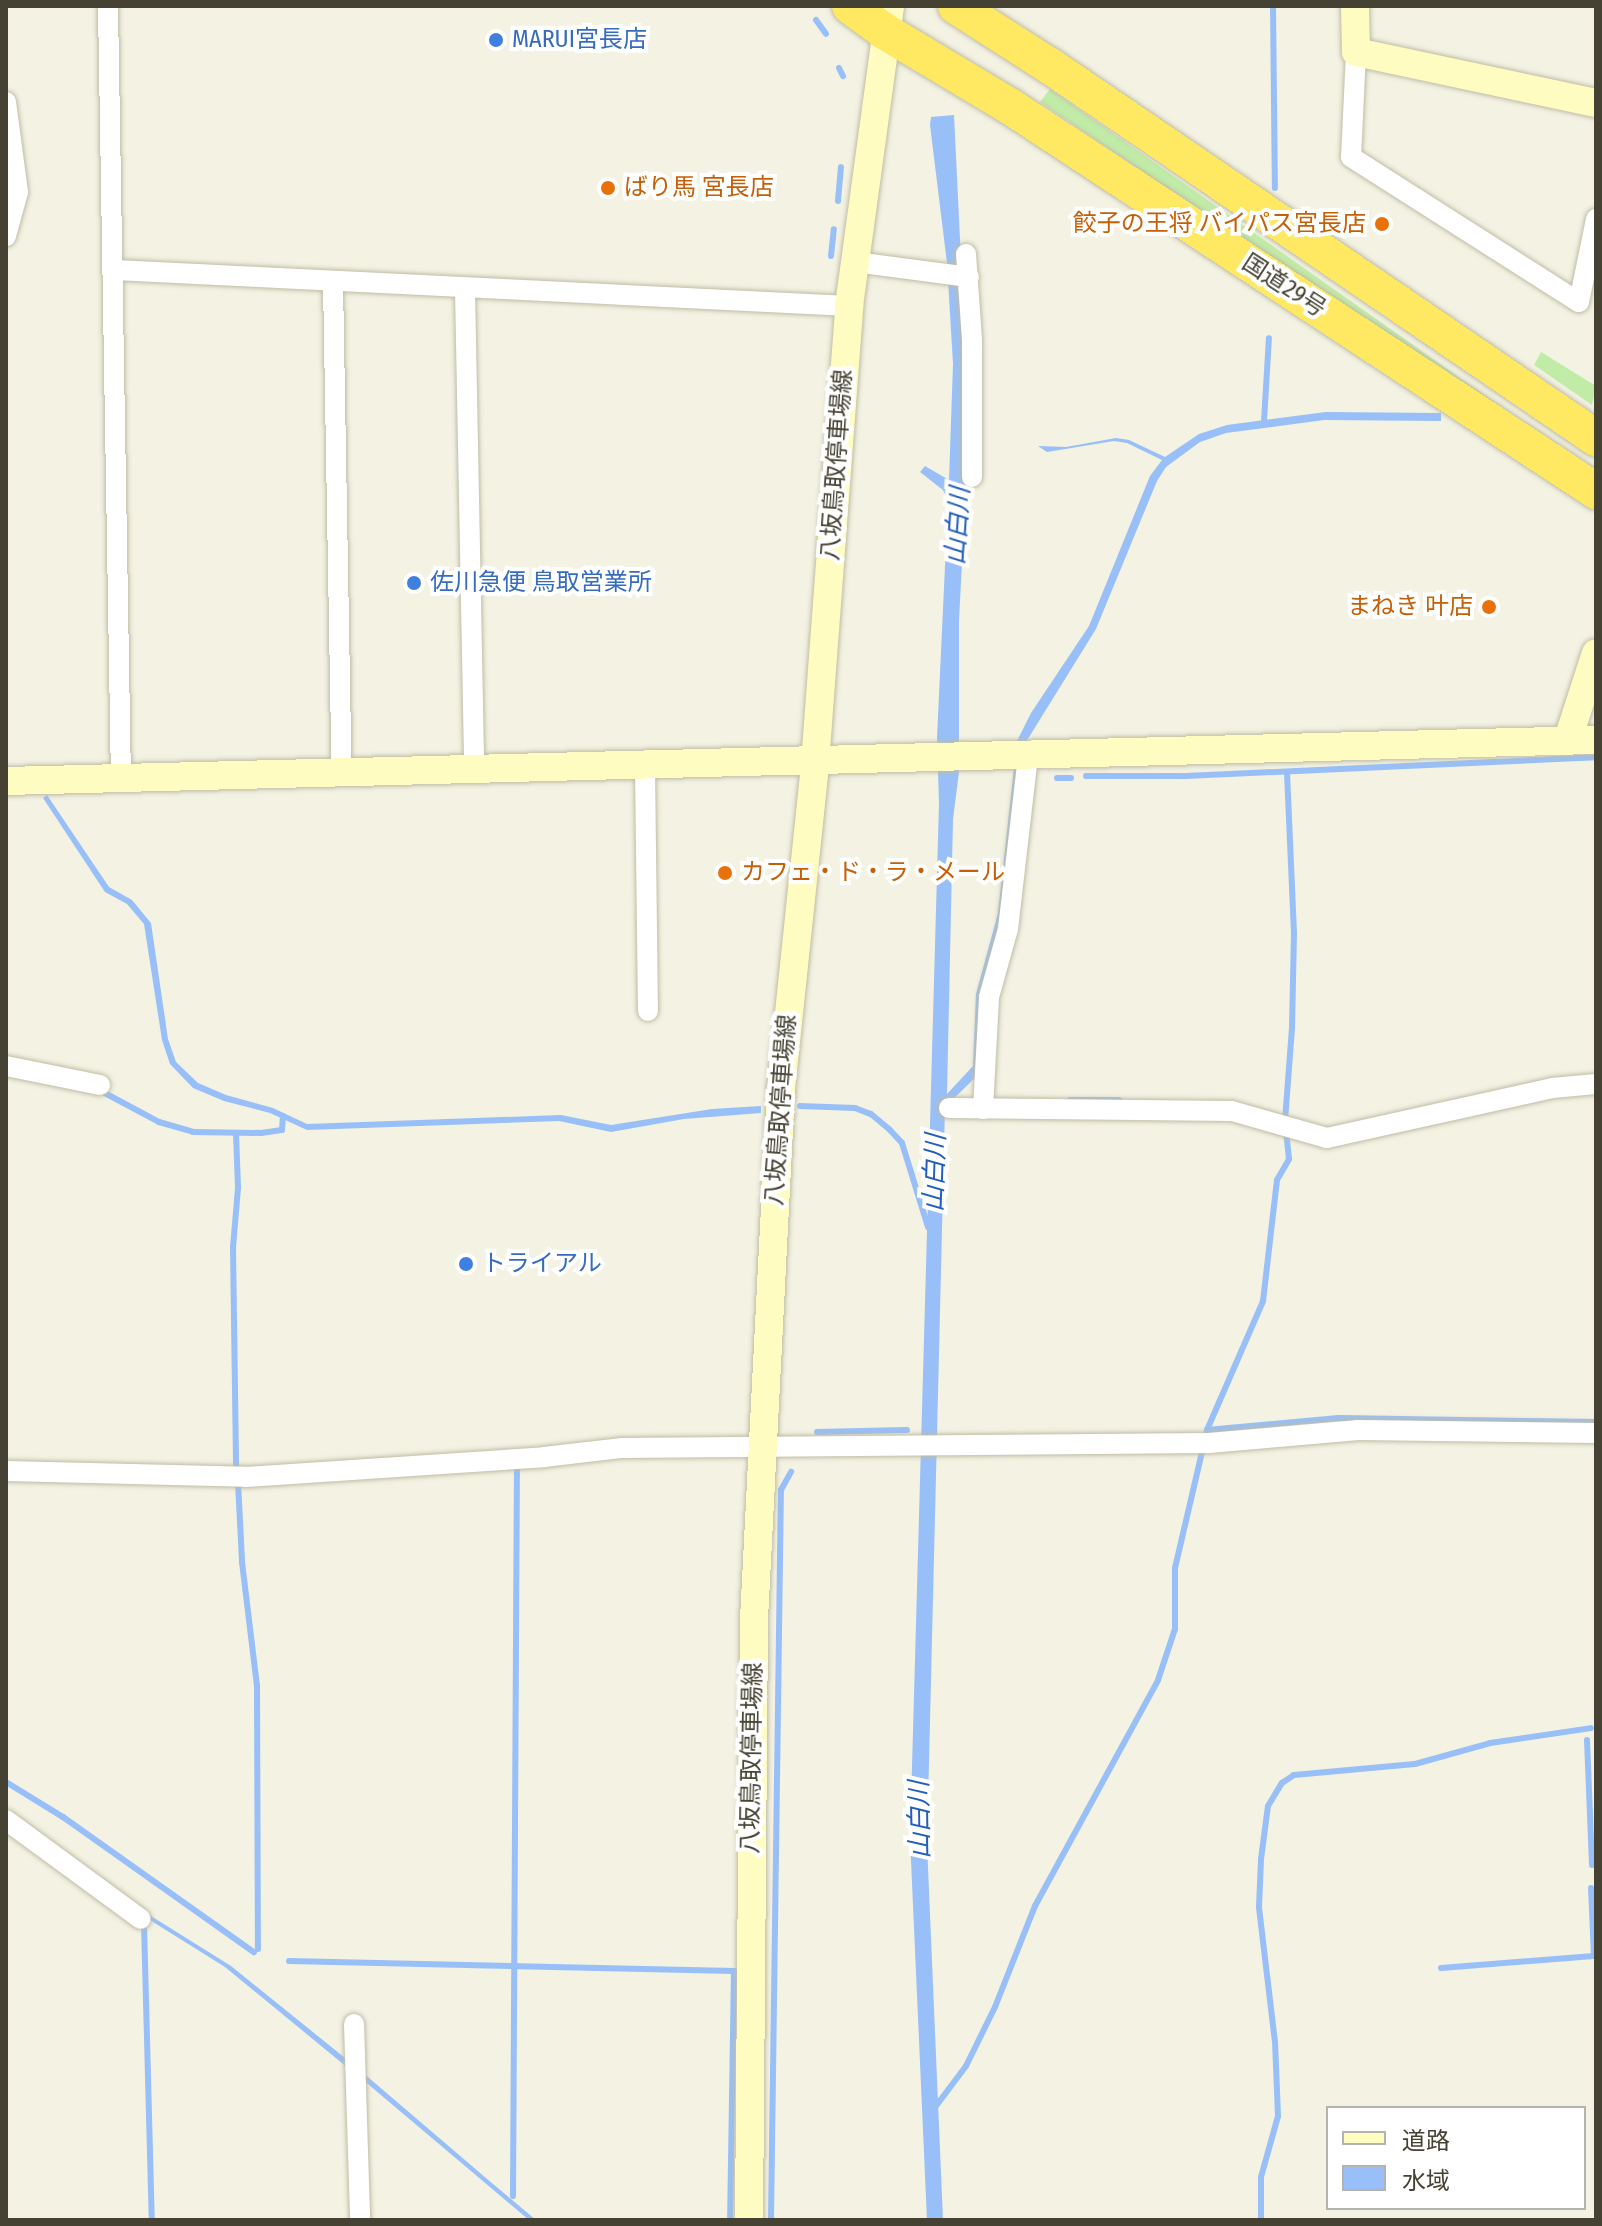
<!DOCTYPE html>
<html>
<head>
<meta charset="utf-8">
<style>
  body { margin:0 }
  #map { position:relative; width:1602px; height:2226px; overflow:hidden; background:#f3f2e3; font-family:"Fira Sans Condensed","Noto Sans JP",sans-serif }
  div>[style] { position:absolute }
  .green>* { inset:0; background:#c0eca7 }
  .water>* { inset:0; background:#98bff7 }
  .stream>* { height:6px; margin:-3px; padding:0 3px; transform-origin:3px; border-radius:3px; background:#98bff7 }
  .roads { filter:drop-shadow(0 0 2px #c0bca5) drop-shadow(0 0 2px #c0bca5) }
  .street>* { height:20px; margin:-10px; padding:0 10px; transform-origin:10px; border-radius:10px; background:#fff }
  .secondary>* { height:28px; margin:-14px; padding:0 14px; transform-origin:14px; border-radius:14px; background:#fffcc1 }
  .highway>* { height:36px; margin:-18px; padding:0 18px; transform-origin:18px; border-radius:18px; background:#ffe862 }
  .dots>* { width:22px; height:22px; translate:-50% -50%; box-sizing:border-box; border:4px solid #fff; border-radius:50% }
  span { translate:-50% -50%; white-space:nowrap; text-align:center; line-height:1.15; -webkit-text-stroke:8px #fff; paint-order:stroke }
  .shop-label { font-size:24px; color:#366cbe }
  .left { translate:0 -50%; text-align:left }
  .food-label { font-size:24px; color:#c56008 }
  .right { translate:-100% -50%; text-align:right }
  .street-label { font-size:24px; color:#464233 }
  .water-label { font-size:26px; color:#225ebc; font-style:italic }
  .frame { position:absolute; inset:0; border:8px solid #464233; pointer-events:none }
  .legend { position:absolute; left:1326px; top:2106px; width:260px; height:104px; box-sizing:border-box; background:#fff; border:2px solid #b5b3ad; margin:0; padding:10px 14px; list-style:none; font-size:24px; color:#464233 }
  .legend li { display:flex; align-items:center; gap:16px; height:40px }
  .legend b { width:40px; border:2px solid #b5b3ad }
</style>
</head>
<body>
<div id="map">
  <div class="green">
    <div style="clip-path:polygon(1050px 89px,1504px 409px,1498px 413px,1040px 102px)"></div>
    <div style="clip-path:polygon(1541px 352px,1596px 386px,1592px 405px,1534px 365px)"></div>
  </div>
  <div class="water">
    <div style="clip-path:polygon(954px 115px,969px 425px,959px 621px,959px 772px,953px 819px,947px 1094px,973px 1066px,976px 994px,998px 913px,1017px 741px,1031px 713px,1089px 626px,1150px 476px,1162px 460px,1127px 443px,1114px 441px,1047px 452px,1038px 446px,1066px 447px,1116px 438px,1129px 440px,1165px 457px,1199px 434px,1227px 425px,1326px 412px,1441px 413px,1441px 421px,1324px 420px,1226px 433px,1200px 442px,1166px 467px,1157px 481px,1096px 629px,1026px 742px,980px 1073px,945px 1107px,927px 1844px,943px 2220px,927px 2220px,910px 1838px,939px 803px,937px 738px,948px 501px,943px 490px,920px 472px,925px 466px,949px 480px,953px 364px,947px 263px,930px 125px,931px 117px)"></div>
    <div style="clip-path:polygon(47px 795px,109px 887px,132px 900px,151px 923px,168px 1039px,176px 1062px,198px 1083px,226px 1095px,273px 1108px,307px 1124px,561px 1115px,611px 1125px,712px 1109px,761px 1106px,761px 1113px,684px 1119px,611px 1132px,559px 1121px,307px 1130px,270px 1113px,224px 1101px,193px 1088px,170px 1064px,162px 1040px,144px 924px,127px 904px,105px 892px,43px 798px)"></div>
    <div style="clip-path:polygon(6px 1809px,151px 1916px,231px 1966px,350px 2062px,348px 2068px,225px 1967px,129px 1907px,6px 1815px)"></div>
    <div style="clip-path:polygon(362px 2072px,493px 2184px,536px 2220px,529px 2220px,362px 2079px)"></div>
  </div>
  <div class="stream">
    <div style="left:1273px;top:6px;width:182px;rotate:89.4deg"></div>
    <div style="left:816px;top:20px;width:17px;rotate:54deg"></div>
    <div style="left:839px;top:68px;width:9px;rotate:63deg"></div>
    <div style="left:838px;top:201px;width:34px;rotate:-85deg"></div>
    <div style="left:831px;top:256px;width:27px;rotate:-84deg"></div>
    <div style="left:1264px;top:421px;width:83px;rotate:-86.6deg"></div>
    <div style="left:1086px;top:776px;width:99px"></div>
    <div style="left:1185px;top:776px;width:411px;rotate:-2.6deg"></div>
    <div style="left:1057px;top:778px;width:14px"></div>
    <div style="left:101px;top:1091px;width:66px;rotate:28.1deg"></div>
    <div style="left:159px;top:1122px;width:35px;rotate:16deg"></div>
    <div style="left:193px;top:1132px;width:68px;rotate:0.8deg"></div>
    <div style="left:261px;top:1133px;width:21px;rotate:-8deg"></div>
    <div style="left:282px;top:1130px;width:14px;rotate:-86deg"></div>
    <div style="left:1070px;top:1100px;width:49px"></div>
    <div style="left:800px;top:1106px;width:55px;rotate:2.1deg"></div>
    <div style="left:855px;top:1108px;width:17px;rotate:21deg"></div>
    <div style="left:871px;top:1114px;width:23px;rotate:40deg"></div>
    <div style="left:889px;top:1129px;width:19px;rotate:47deg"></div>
    <div style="left:902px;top:1143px;width:88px;rotate:72.8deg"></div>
    <div style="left:1285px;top:1121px;width:93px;rotate:-85.7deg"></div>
    <div style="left:1292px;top:1028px;width:95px;rotate:-88.8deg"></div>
    <div style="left:1294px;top:933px;width:161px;rotate:-92.5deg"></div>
    <div style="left:236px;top:1133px;width:55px;rotate:87.9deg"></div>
    <div style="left:238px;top:1188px;width:59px;rotate:94.8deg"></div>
    <div style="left:233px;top:1247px;width:220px;rotate:89.2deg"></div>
    <div style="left:1207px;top:1430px;width:132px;rotate:-5.2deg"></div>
    <div style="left:1338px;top:1418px;width:258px;rotate:0.9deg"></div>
    <div style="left:817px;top:1432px;width:90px;rotate:-1.3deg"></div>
    <div style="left:238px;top:1482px;width:80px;rotate:87.1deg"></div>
    <div style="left:242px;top:1562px;width:125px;rotate:83.1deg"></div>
    <div style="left:257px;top:1686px;width:263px;rotate:89.8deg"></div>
    <div style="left:1587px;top:1740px;width:125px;rotate:87.7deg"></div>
    <div style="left:6px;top:1782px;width:67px;rotate:31.6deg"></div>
    <div style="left:63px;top:1817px;width:234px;rotate:35.3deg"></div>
    <div style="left:144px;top:1924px;width:296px;rotate:88.5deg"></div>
    <div style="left:289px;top:1961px;width:445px;rotate:1.3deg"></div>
    <div style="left:734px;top:1971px;width:249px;rotate:90.9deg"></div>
    <div style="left:1441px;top:1968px;width:153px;rotate:-4.5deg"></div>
    <div style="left:1594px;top:1956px;width:68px;rotate:-92.5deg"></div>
    <div style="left:936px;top:2106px;width:50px;rotate:-53.1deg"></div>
    <div style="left:966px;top:2066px;width:66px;rotate:-63.8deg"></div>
    <div style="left:995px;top:2007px;width:109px;rotate:-68.4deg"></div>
    <div style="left:1035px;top:1906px;width:257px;rotate:-61.4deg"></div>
    <div style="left:1158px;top:1680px;width:54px;rotate:-71.6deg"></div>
    <div style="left:1175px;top:1629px;width:61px;rotate:-90deg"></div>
    <div style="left:1175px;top:1568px;width:142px;rotate:-76.9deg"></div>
    <div style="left:1207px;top:1430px;width:141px;rotate:-66.5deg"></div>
    <div style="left:1263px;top:1301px;width:122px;rotate:-83.4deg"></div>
    <div style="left:1277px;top:1180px;width:24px;rotate:-60deg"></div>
    <div style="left:1289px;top:1159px;width:27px;rotate:-96deg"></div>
    <div style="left:513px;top:2196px;width:730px;rotate:-89.69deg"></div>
    <div style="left:771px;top:2220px;width:730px;rotate:-89.22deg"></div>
    <div style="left:781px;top:1490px;width:21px;rotate:-61deg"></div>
    <div style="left:1261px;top:2220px;width:43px;rotate:-90deg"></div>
    <div style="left:1261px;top:2177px;width:63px;rotate:-74.4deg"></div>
    <div style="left:1278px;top:2116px;width:74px;rotate:-92.3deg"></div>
    <div style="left:1275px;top:2042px;width:136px;rotate:-96.8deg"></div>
    <div style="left:1259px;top:1907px;width:48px;rotate:-87.6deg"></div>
    <div style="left:1261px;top:1859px;width:53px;rotate:-82.5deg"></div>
    <div style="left:1268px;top:1806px;width:27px;rotate:-59deg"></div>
    <div style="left:1282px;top:1783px;width:14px;rotate:-34deg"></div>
    <div style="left:1294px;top:1775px;width:121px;rotate:-5.2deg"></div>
    <div style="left:1415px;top:1764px;width:78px;rotate:-15.6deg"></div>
    <div style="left:1490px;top:1743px;width:102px;rotate:-8.4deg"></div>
  </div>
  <div class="roads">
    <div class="street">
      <div style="left:108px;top:6px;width:772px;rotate:89.04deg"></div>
      <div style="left:1356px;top:52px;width:105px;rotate:92.7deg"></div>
      <div style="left:1351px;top:157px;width:270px;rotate:32.5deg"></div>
      <div style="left:1579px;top:302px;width:85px;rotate:-78.4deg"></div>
      <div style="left:6px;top:102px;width:91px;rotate:82.4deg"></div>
      <div style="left:18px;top:192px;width:46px;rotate:105.3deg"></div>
      <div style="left:966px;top:254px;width:86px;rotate:86deg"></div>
      <div style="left:972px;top:340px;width:137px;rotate:90deg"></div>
      <div style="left:855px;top:262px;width:115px;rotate:7.5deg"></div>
      <div style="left:115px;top:270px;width:735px;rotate:2.81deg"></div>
      <div style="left:333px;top:281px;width:493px;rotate:89deg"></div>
      <div style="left:465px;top:289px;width:482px;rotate:88.9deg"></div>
      <div style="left:645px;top:767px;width:244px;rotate:89.3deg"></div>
      <div style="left:6px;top:1066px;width:96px;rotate:11.4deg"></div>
      <div style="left:949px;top:1108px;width:283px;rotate:0.6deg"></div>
      <div style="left:1232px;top:1111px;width:99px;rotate:15.9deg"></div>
      <div style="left:1327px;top:1138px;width:230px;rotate:-12.5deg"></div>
      <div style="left:1552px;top:1088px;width:44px;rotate:-5.2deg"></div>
      <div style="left:983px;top:1109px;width:112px;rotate:-86.9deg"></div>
      <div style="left:989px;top:997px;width:71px;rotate:-74.4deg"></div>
      <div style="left:1008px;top:929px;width:174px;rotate:-83.4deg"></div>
      <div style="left:6px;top:1471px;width:240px;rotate:1.4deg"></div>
      <div style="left:246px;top:1477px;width:299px;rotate:-3.8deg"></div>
      <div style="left:544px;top:1457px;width:79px;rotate:-6.6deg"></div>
      <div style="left:622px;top:1448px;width:587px;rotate:-0.49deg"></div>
      <div style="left:1209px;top:1443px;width:150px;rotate:-5deg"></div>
      <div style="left:1358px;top:1430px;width:238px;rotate:0.7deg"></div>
      <div style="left:6px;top:1820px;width:167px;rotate:36.3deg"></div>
      <div style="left:354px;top:2024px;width:196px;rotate:88.2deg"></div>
    </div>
    <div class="secondary">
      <div style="left:1355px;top:6px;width:46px;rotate:88.8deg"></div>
      <div style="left:1356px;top:52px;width:245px;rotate:12deg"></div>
      <div style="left:1568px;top:739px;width:90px;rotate:-72deg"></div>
      <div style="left:6px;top:781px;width:1591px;rotate:-1.48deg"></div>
      <div style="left:749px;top:2220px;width:601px;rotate:-89.52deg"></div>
      <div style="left:754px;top:1619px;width:531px;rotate:-87.08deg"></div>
      <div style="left:781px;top:1089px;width:328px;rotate:-84deg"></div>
      <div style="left:815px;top:763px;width:458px;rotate:-85.7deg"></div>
      <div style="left:849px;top:306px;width:303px;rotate:-82.2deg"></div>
    </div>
    <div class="highway">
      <div style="left:850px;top:6px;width:42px;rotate:36.3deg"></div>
      <div style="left:884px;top:31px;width:148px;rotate:30.9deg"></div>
      <div style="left:1011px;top:107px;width:700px;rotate:33.28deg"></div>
      <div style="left:956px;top:6px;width:112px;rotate:32.6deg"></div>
      <div style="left:1050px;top:66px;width:661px;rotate:34.27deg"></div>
    </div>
  </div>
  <div class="dots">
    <div style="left:496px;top:40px;background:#3f7fe0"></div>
    <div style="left:608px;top:188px;background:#e8710a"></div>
    <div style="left:1382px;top:224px;background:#e8710a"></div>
    <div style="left:414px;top:583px;background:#3f7fe0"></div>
    <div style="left:1489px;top:607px;background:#e8710a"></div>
    <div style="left:725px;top:873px;background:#e8710a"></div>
    <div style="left:466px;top:1264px;background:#3f7fe0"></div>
  </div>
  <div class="shop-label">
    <span class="left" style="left:512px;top:40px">MARUI宮長店</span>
    <span class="left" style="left:430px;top:583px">佐川急便 鳥取営業所</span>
    <span class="left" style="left:482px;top:1264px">トライアル</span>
  </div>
  <div class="food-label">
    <span class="left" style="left:624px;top:188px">ばり馬 宮長店</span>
    <span class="right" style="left:1366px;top:224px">餃子の王将 バイパス宮長店</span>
    <span class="right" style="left:1473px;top:607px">まねき 叶店</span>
    <span class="left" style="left:741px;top:873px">カフェ・ド・ラ・メール</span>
  </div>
  <div class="street-label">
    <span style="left:1284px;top:286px;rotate:33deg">国道29号</span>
    <span style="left:837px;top:465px;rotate:-86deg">八坂鳥取停車場線</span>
    <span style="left:781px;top:1110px;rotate:-86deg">八坂鳥取停車場線</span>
    <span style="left:752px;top:1758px;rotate:-89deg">八坂鳥取停車場線</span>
  </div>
  <div class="water-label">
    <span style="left:958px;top:526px;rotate:-86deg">山白川</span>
    <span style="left:935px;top:1173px;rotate:-88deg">山白川</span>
    <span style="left:920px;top:1820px;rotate:-91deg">山白川</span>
  </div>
  <div class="frame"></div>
  <ul class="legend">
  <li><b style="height:10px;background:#fffcc1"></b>道路</li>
  <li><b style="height:22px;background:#98bff7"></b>水域</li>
  </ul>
</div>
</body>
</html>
